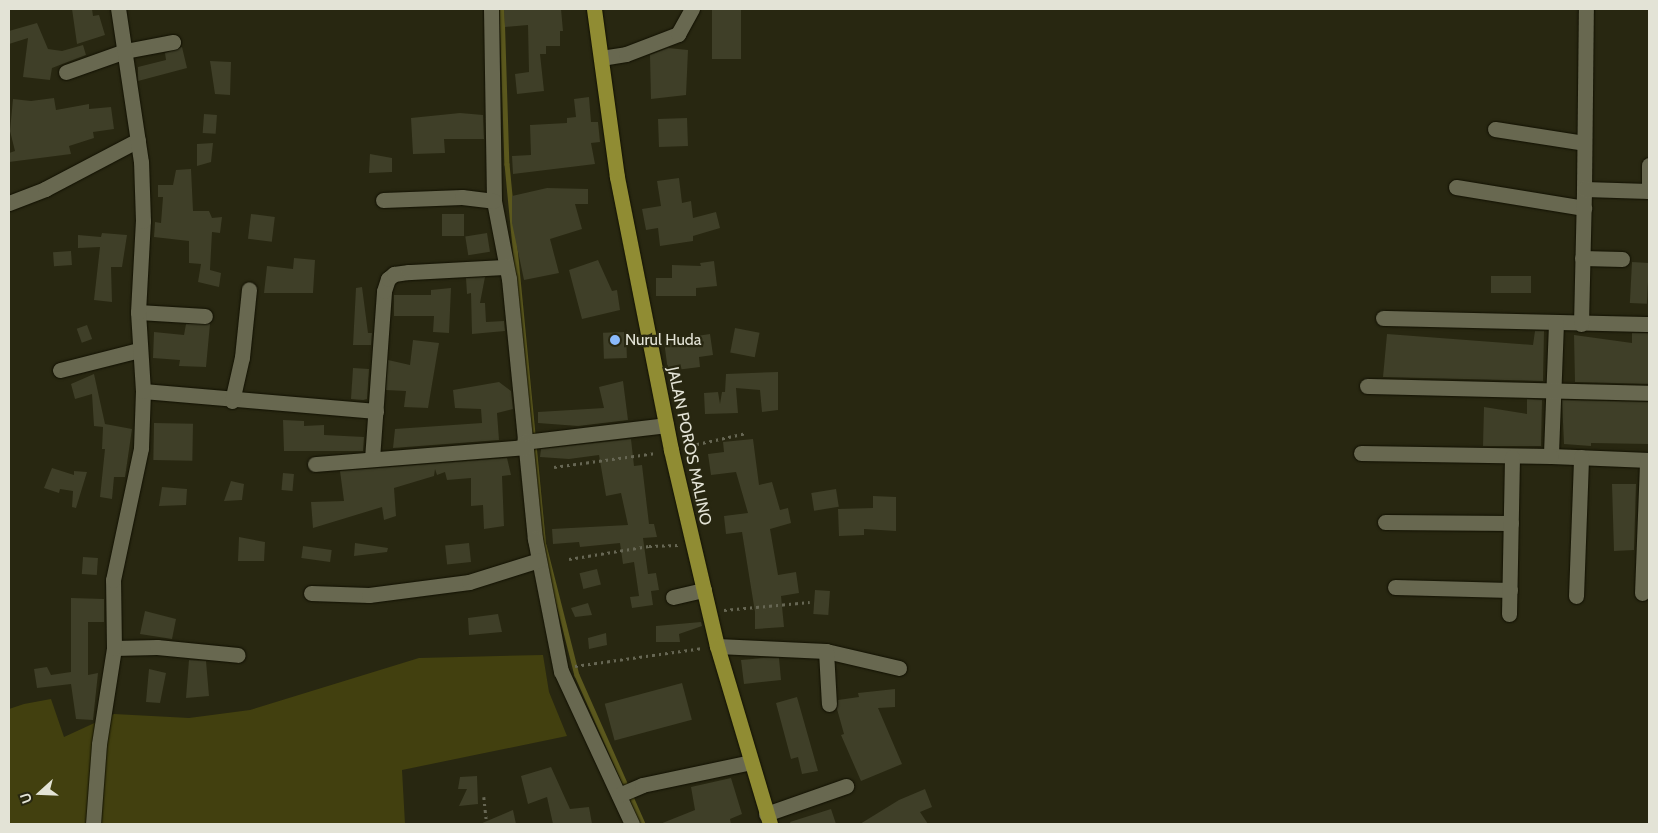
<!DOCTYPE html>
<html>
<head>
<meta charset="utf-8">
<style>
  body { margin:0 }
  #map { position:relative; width:1658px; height:833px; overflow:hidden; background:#282711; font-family:Cabin,sans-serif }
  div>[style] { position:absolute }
  .green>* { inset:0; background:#42400f }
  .stream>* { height:4.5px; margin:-2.25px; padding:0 2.25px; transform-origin:2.25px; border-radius:2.25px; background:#5b581d }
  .building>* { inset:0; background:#3f3f28; transform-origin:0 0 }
  .path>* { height:2.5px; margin-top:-1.25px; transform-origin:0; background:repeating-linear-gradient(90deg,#666653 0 2.5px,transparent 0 6.5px) }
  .roads { filter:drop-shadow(0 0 1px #111000) drop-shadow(0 0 1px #111000) }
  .minor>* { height:15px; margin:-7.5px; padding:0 7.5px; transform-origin:7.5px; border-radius:7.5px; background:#686850 }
  .major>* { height:15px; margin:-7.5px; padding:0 7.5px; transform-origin:7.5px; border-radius:7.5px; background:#908c33 }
  .dots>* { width:14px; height:14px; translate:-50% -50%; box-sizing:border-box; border:2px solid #282711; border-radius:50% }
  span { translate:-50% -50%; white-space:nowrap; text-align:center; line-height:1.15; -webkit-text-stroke:4.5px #282711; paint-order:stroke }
  .poi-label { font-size:16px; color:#e3e3d6 }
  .left { translate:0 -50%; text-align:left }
  .street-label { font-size:16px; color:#e3e3d6 }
  .frame { position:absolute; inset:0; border:10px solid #e3e3d6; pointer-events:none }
  .north { position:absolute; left:15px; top:768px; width:50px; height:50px; -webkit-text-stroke:4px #282711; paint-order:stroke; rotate:250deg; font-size:14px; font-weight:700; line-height:20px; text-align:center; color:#e3e3d6 }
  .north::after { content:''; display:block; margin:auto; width:18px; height:22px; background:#e3e3d6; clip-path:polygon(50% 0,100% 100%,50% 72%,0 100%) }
</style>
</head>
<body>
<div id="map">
  <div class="green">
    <div style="clip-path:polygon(543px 655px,549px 692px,567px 736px,402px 770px,405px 824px,9px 824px,9px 709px,24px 704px,51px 699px,64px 737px,114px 714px,189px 718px,250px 710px,419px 658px)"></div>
  </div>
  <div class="stream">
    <div style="left:502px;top:9px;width:155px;rotate:88.2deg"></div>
    <div style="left:507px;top:164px;width:383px;rotate:84.5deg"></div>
    <div style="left:544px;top:545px;width:134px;rotate:75.8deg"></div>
    <div style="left:577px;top:675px;width:163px;rotate:66.1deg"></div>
  </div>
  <div class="building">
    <div style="clip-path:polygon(72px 9px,92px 9px,93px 16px,99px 15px,105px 35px,77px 44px)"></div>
    <div style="clip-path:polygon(504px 9px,561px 9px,563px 31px,560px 31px,560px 46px,546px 46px,546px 54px,540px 54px,544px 91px,517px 94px,515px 74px,529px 72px,528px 25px,505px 27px)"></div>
    <div style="left:712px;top:9px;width:29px;height:50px"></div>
    <div style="clip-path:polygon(37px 23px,48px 49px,62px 51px,83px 45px,86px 55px,52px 68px,50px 80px,23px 77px,28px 38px,9px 44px,9px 31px)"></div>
    <div style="clip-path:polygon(182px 47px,187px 68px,138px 81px,138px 67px,166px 60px,165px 53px)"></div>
    <div style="clip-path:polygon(668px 48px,688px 50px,686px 95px,651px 99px,650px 55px)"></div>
    <div style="clip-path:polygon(210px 61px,231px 62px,230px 95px,215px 94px)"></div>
    <div style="clip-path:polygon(589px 97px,591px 122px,598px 122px,600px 142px,591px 143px,595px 164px,513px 174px,512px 156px,531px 155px,530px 125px,567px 123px,567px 118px,576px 117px,574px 99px)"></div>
    <div style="clip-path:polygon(54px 98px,56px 110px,89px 104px,89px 109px,111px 107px,114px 129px,93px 132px,94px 138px,69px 146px,71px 154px,9px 162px,9px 153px,15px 151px,10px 131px,13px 99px,31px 101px)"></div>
    <div style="clip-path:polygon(460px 113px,483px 115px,484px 139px,444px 139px,445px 153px,413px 154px,411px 118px)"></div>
    <div style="left:204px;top:114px;width:13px;height:19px;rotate:4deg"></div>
    <div style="left:687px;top:118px;width:28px;height:29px;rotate:88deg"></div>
    <div style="clip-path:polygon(213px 143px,211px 162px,197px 166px,197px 144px)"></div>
    <div style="clip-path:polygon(370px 154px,392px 158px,392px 172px,369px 173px)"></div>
    <div style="clip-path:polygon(191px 169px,193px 211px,209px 211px,212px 218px,222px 217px,220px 233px,212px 232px,210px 270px,221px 273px,219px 287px,198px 282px,201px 264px,189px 263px,189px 241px,154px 237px,155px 222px,161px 223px,163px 197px,158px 197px,158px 185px,173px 185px,176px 170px)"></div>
    <div style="clip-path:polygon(679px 178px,682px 203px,691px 201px,693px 218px,716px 212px,720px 228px,693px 236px,693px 241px,660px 246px,658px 228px,646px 230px,642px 209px,661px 206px,657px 181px)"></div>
    <div style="clip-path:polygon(547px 188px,588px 189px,588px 204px,575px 204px,582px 229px,550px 239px,559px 273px,524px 280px,512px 223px,512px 196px)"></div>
    <div style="left:251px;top:214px;width:24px;height:25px;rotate:7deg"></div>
    <div style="left:442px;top:214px;width:22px;height:22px"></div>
    <div style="clip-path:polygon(102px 233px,127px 235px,122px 267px,111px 267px,112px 302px,94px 300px,100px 247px,78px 248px,78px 235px,101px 237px)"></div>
    <div style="left:487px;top:233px;width:19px;height:22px;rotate:81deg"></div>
    <div style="left:71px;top:251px;width:14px;height:18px;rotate:86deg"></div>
    <div style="clip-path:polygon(294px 258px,315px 260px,313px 293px,264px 293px,267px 266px,293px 269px)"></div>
    <div style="clip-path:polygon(598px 260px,612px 291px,617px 290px,620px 310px,582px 319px,569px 270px)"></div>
    <div style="clip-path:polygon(714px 261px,717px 286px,696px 288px,696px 296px,656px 296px,656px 278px,672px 278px,672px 265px,701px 266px,700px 263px)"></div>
    <div style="left:1632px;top:262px;width:17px;height:41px;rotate:3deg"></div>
    <div style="left:1491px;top:276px;width:40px;height:17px"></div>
    <div style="clip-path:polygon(485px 277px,480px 303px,485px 303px,486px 322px,504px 321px,505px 331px,472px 334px,471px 293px,467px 294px,466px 278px)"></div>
    <div style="clip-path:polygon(362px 287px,368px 333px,372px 333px,371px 345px,353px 345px,356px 288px)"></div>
    <div style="clip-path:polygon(451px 288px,449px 333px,433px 332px,434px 316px,394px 316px,394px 295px,431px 295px,431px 290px)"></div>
    <div style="clip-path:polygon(186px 324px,210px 324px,206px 367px,179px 366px,180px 360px,153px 358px,154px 332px,184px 335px)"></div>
    <div style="left:87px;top:325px;width:15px;height:11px;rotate:70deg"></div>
    <div style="left:735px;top:328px;width:25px;height:25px;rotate:11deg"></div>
    <div style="clip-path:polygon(1535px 331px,1544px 331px,1543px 381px,1383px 377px,1387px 334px,1533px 345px)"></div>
    <div style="left:626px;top:332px;width:26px;height:23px;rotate:88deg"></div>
    <div style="clip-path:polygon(1632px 333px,1649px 333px,1649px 384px,1575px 382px,1574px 335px,1632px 343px)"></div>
    <div style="clip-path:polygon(710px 334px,713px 355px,699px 357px,700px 367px,668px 371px,664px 341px)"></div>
    <div style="clip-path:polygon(413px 340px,439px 343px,428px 408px,404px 407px,406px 391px,386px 390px,388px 360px,410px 365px)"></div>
    <div style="clip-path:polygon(353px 368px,369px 369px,367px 399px,363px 400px,351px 399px)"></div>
    <div style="clip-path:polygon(778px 372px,778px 410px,762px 412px,760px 390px,736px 388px,738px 413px,705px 414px,704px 393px,718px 392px,720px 404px,722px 392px,725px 392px,726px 374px)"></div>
    <div style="clip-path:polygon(94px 374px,105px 424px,132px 429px,125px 477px,114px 477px,112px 499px,100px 497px,105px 449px,102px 449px,103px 427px,94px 426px,92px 394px,75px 399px,71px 384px)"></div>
    <div style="clip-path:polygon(623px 381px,628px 420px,578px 426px,538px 423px,538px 412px,604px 408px,599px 387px)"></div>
    <div style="clip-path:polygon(499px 382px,511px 391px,513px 409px,497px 413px,499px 440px,393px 448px,395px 429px,482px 423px,481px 409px,455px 408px,453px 390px)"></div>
    <div style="clip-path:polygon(1527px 399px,1542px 400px,1541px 446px,1483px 446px,1484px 407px,1527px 414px)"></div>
    <div style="clip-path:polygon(1562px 400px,1649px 402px,1649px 444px,1591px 443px,1591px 446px,1564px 444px)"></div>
    <div style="clip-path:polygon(283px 420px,304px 421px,304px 426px,324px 425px,324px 435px,364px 437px,363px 451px,284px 451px)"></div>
    <div style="left:154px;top:423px;width:39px;height:37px;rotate:1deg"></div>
    <div style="clip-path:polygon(631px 439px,634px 466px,642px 465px,649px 524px,654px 524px,657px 537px,643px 538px,648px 574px,656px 573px,659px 590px,651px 591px,653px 605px,632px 608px,630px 597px,639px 596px,634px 562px,623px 564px,620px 543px,580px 547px,579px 542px,553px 544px,552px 529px,628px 525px,621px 493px,606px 496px,599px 455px,569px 459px,540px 457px,541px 449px)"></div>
    <div style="clip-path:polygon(753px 439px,759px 485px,772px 482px,780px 510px,788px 508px,791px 523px,770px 529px,778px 575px,796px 572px,799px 593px,781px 596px,784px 627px,755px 629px,755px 612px,742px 532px,726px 534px,724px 516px,748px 513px,736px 472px,711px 475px,708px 454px,724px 452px,723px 442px)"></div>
    <div style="clip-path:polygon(507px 458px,511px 475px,502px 476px,504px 526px,484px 529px,483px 505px,471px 506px,471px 478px,447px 480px,445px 472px,437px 475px,435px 469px,434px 476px,394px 488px,396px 516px,384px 520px,382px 507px,313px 528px,311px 502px,344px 501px,340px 471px)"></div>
    <div style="clip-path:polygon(52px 468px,74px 475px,74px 471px,87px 472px,76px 508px,72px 507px,73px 491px,60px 489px,59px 493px,44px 488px)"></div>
    <div style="left:283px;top:473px;width:11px;height:17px;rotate:5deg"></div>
    <div style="clip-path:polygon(231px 481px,244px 484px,242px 500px,224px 501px)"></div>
    <div style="clip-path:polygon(1612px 484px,1636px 484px,1634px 550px,1614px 551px)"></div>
    <div style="clip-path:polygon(162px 487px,187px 489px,186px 505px,159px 506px)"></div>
    <div style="left:836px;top:489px;width:18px;height:25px;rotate:81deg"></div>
    <div style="clip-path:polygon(873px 496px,896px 497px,896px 531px,864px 529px,864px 535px,839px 536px,838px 509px,873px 508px)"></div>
    <div style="clip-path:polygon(239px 537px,265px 542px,264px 561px,238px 561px)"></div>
    <div style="clip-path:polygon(355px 543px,388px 548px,387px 552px,354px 556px)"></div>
    <div style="left:469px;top:543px;width:19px;height:24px;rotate:84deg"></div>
    <div style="left:303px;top:546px;width:29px;height:12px;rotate:8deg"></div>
    <div style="left:83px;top:557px;width:15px;height:17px;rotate:4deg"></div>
    <div style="left:597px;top:569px;width:16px;height:18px;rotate:76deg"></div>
    <div style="left:815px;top:590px;width:15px;height:24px;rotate:4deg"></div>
    <div style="clip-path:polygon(71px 598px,104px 599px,104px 622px,88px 622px,88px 675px,98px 673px,93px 720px,76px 719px,71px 684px,37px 688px,34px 669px,47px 667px,51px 675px,71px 672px)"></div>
    <div style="clip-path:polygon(588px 603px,592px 615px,575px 617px,571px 608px)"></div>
    <div style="clip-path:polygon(145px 611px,176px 619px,172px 639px,140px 634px)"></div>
    <div style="clip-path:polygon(498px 614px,502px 632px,469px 635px,468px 618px)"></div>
    <div style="clip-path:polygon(701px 622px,702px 626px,679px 634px,680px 642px,656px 642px,656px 626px)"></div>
    <div style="clip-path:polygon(606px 633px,607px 645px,589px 649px,588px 638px)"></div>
    <div style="clip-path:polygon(763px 658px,779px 658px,781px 680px,744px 684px,741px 660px)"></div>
    <div style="clip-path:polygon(189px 660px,206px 661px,209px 696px,186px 698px)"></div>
    <div style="clip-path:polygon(149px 669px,166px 673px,160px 703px,146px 702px)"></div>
    <div style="left:682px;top:683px;width:38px;height:80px;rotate:75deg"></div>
    <div style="clip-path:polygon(895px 689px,895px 707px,878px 708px,902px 764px,861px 781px,841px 735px,844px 734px,837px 709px,838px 700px,859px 697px,858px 693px)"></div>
    <div style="clip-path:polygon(797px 697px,818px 771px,802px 774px,798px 757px,791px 759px,776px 703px)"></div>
    <div style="clip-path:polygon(551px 767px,570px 809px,589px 807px,592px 824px,553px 824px,547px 797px,528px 804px,521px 776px)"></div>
    <div style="clip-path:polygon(477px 776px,478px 804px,459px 806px,467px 789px,458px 789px,460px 777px)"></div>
    <div style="clip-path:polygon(731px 778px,742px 814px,730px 819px,731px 824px,660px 824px,695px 810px,691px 787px)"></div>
    <div style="clip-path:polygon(925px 789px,932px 807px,920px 812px,928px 824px,860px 824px,899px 800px)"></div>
    <div style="clip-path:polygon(831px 809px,836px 824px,791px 824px,790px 822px)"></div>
    <div style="clip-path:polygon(513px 810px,516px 824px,480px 824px)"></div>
  </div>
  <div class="path">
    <div style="left:684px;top:447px;width:64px;rotate:-12.7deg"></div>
    <div style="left:554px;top:467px;width:103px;rotate:-7.8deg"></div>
    <div style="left:569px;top:559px;width:81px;rotate:-9.2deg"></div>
    <div style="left:649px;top:546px;width:30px;rotate:-2deg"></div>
    <div style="left:724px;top:610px;width:86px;rotate:-5.3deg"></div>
    <div style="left:575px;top:666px;width:129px;rotate:-8deg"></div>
    <div style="left:484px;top:797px;width:27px;rotate:84deg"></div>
  </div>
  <div class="roads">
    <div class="minor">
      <div style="left:491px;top:9px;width:192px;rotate:89.1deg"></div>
      <div style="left:494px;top:201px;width:79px;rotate:79.1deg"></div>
      <div style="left:509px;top:279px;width:261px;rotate:84.3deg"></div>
      <div style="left:535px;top:539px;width:135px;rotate:78.9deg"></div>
      <div style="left:561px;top:671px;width:169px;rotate:65.1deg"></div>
      <div style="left:601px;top:58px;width:25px;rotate:-9deg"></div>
      <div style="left:626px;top:54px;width:56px;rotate:-21deg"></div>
      <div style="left:678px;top:34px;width:29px;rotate:-61deg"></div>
      <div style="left:66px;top:72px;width:63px;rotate:-19.6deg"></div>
      <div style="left:125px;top:51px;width:49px;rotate:-10.6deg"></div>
      <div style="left:1495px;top:129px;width:90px;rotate:8.9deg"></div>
      <div style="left:1456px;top:187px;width:130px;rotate:9.3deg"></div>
      <div style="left:1584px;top:189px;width:180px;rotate:-89.4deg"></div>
      <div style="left:1649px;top:191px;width:26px;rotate:-90deg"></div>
      <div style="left:383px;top:200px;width:79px;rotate:-2.2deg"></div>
      <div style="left:462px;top:197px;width:32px;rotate:7deg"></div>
      <div style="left:9px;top:203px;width:39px;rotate:-21deg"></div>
      <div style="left:45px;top:189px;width:105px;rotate:-27.8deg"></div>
      <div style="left:1582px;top:258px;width:40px;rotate:1.4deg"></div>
      <div style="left:138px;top:312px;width:67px;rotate:3.4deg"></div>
      <div style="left:1383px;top:318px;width:266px;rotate:1.3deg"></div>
      <div style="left:1556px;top:323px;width:133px;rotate:92.2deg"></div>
      <div style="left:1551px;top:456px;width:98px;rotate:2.3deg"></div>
      <div style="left:1581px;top:324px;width:135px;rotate:-88.7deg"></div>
      <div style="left:1584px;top:189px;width:65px;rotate:1.8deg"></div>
      <div style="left:60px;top:370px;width:81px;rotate:-14.2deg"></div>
      <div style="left:1367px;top:386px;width:282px;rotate:1.4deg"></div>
      <div style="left:143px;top:391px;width:234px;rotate:4.9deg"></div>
      <div style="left:232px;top:401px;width:45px;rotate:-77.2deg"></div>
      <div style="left:242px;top:357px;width:68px;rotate:-84.1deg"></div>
      <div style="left:524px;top:442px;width:143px;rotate:-6.8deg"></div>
      <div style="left:1361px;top:453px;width:190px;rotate:0.9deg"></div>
      <div style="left:372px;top:459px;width:168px;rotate:-85.9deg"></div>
      <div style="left:384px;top:291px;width:13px;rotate:-72deg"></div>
      <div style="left:388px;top:279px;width:8px;rotate:-40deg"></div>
      <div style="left:394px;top:274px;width:15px;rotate:-8deg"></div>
      <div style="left:409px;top:272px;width:97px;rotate:-3deg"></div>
      <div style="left:315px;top:464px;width:211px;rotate:-4.6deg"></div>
      <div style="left:1385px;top:522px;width:126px;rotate:0.5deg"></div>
      <div style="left:1395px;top:587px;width:115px;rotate:1.5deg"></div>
      <div style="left:311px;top:593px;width:58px;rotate:2deg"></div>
      <div style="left:369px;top:595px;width:101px;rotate:-7.4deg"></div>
      <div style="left:469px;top:582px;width:73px;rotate:-17.4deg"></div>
      <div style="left:1642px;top:593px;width:133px;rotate:-87.8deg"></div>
      <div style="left:1576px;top:596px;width:139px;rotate:-87.9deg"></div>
      <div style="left:673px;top:597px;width:32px;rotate:-13deg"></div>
      <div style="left:1509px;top:614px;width:157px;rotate:-88.9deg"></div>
      <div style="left:717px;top:646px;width:109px;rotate:2.6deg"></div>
      <div style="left:826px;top:651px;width:75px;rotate:13.1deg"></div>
      <div style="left:114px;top:648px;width:43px;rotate:-1.3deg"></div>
      <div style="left:157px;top:647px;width:81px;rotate:5.6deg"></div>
      <div style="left:826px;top:651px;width:53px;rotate:86.8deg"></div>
      <div style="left:619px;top:795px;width:25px;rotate:-23deg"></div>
      <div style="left:642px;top:785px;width:111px;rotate:-11.9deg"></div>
      <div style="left:766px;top:814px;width:85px;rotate:-19.3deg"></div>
      <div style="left:93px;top:824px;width:80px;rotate:-85.7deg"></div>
      <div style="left:99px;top:744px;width:97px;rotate:-81.1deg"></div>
      <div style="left:114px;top:648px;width:68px;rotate:-90.8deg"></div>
      <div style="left:113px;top:580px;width:135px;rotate:-78deg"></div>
      <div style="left:141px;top:448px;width:57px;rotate:-88deg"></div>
      <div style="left:143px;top:391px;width:79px;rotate:-93.6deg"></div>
      <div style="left:138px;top:312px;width:91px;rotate:-86.9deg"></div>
      <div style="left:143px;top:221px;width:59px;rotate:-91.9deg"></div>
      <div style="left:141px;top:162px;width:155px;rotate:-98.5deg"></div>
    </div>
    <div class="major">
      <div style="left:594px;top:9px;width:170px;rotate:82.2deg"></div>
      <div style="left:617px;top:177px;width:278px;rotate:78.8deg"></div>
      <div style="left:671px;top:450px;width:201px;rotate:76.8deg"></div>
      <div style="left:717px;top:646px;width:186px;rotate:73.4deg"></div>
    </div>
  </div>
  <div class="dots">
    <div style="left:615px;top:340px;background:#8abafc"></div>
  </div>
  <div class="poi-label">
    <span class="left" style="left:625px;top:340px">Nurul Huda</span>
  </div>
  <div class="street-label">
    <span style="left:689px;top:446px;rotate:78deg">JALAN POROS MALINO</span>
  </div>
  <div class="frame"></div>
  <div class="north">U</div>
</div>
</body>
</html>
